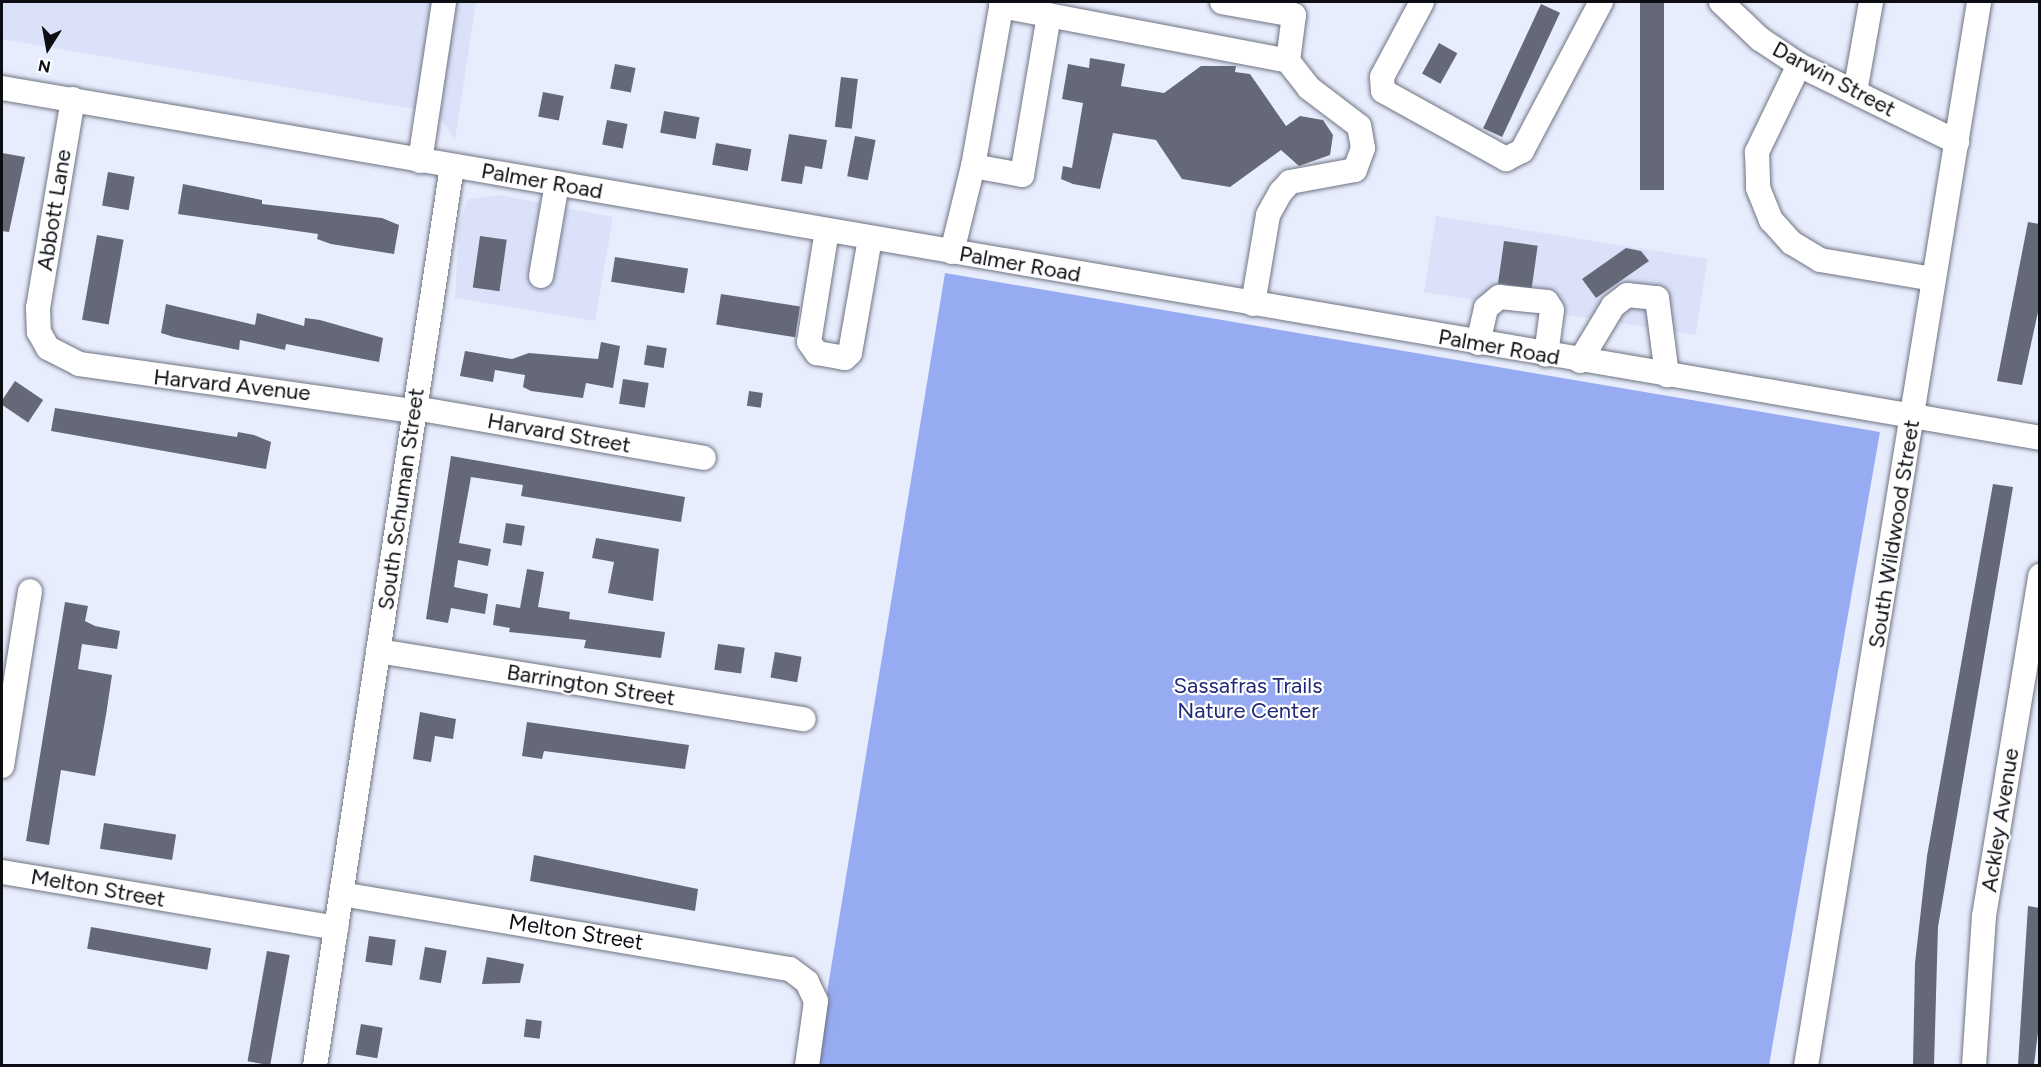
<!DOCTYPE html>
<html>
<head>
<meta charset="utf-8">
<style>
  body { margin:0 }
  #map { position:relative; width:2041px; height:1067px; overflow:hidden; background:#e8edfd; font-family:Figtree,sans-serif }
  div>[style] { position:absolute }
  .built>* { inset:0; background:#dae1f8; transform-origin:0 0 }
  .forest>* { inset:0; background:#97abf2 }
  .building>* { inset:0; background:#656977; transform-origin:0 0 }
  .roads { filter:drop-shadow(0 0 2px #6f7482) drop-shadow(0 0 2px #6f7482) }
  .minor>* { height:24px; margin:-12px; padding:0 12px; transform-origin:12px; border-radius:12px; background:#fff }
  span { translate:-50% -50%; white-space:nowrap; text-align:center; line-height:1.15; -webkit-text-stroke:4.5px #fff; paint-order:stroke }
  .street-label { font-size:22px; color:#0c0e13 }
  .park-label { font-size:22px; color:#202878 }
  .frame { position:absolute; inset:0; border:3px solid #0c0e13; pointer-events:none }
  .north { position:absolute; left:18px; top:18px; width:60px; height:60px; -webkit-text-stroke:4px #fff; paint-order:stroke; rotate:191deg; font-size:16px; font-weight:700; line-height:24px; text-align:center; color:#0c0e13 }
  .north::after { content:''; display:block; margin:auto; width:21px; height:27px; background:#0c0e13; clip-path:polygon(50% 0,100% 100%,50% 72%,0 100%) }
</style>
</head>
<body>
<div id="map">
  <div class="built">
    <div style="clip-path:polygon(2px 2px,476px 2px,455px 140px,437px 113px,2px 39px)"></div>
    <div style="clip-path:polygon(499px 195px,613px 217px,595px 321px,455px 298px,459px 225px,468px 199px)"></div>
    <div style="left:1436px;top:216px;width:275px;height:77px;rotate:9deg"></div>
  </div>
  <div class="forest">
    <div style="clip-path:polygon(945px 273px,1880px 432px,1769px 1065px,815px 1066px)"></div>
  </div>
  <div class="building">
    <div style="left:1640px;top:2px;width:24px;height:188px"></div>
    <div style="left:1541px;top:4px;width:21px;height:137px;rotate:25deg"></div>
    <div style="left:1439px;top:43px;width:21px;height:35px;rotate:29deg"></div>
    <div style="clip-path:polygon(1090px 58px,1125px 64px,1121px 86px,1164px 93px,1201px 66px,1236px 66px,1235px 72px,1250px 74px,1286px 126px,1300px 116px,1323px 120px,1333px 135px,1330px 155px,1299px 166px,1281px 150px,1230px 187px,1182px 179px,1156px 140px,1113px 133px,1100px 189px,1073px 184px,1061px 179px,1063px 166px,1072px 168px,1083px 103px,1062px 99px,1068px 64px,1089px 68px)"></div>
    <div style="left:615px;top:64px;width:21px;height:25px;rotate:11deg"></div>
    <div style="left:841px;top:77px;width:17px;height:50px;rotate:7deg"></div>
    <div style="left:543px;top:92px;width:21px;height:25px;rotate:11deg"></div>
    <div style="left:664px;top:111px;width:36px;height:22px;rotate:10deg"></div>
    <div style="left:607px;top:120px;width:21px;height:25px;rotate:11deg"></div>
    <div style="clip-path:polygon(789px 134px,827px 140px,822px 169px,805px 166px,802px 184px,781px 181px)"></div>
    <div style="left:855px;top:136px;width:21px;height:41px;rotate:11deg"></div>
    <div style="left:716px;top:143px;width:36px;height:22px;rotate:10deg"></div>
    <div style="clip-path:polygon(2px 153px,25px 157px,9px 232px,2px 231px)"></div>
    <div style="left:108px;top:172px;width:27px;height:34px;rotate:10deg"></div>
    <div style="clip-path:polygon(183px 184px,262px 200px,262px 204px,382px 218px,399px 225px,394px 254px,331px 244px,317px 239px,318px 234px,178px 214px)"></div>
    <div style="clip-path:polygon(2028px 222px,2040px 224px,2040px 303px,2022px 385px,1997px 381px)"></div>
    <div style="left:97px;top:235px;width:27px;height:86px;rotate:10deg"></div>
    <div style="left:480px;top:236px;width:27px;height:52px;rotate:8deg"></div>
    <div style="left:1504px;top:241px;width:34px;height:43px;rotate:8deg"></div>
    <div style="clip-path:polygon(1626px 248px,1641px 251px,1649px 261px,1596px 298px,1582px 279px)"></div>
    <div style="left:615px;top:257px;width:74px;height:25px;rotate:9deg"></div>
    <div style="left:721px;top:294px;width:80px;height:31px;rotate:9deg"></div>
    <div style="clip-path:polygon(166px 304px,255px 325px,257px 313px,304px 326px,305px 318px,320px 320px,383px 338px,379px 362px,286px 344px,285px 350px,240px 340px,239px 350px,174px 337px,161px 333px)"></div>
    <div style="clip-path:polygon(601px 342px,620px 346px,613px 388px,586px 383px,583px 398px,531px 391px,523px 387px,525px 375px,495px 370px,493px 382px,460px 376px,465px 351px,512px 359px,529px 353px,598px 359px)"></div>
    <div style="left:647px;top:345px;width:20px;height:20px;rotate:9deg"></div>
    <div style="left:623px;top:379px;width:26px;height:25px;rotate:9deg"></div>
    <div style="left:15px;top:381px;width:34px;height:27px;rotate:34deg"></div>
    <div style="left:749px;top:391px;width:14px;height:15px;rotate:8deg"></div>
    <div style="clip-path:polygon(55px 408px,237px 437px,238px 432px,254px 435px,271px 442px,266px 469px,51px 431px)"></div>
    <div style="clip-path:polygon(451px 456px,685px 497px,681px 522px,521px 496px,523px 485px,471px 477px,459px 543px,491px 549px,488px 566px,458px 560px,454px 587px,488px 594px,485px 614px,451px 608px,448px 623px,426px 619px)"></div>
    <div style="clip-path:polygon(1993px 484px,2013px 487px,1938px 927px,1934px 1065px,1913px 1065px,1915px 963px,1927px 856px)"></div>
    <div style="left:506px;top:523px;width:19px;height:20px;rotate:9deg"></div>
    <div style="clip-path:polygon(596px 538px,659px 549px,653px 601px,608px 593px,614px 562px,592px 558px)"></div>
    <div style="clip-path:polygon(527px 569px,544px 572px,538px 607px,570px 612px,569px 619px,665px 632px,661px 658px,584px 648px,586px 640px,509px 632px,510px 628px,493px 625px,496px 604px,520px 608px)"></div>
    <div style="clip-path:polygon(65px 602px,88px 606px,85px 621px,95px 626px,120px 631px,117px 649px,82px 644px,78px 669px,112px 675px,106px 715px,95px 776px,61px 770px,49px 845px,26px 841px)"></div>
    <div style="left:718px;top:644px;width:27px;height:26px;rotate:8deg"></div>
    <div style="left:775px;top:652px;width:27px;height:26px;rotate:10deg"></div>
    <div style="clip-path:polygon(420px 712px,456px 719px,453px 739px,435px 736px,431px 762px,413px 759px)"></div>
    <div style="clip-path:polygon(527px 722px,689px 745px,685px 769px,544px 751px,542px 759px,522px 756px)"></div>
    <div style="left:104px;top:823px;width:73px;height:26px;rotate:9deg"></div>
    <div style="clip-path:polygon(534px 855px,698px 889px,695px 911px,530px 881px)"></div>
    <div style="clip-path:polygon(2028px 906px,2040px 908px,2040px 1016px,2034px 1065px,2018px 1065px)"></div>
    <div style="left:91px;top:927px;width:122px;height:22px;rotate:10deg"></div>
    <div style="left:369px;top:936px;width:27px;height:26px;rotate:8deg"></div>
    <div style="left:425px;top:947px;width:22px;height:33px;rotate:10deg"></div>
    <div style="left:267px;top:951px;width:23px;height:112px;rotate:10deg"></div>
    <div style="clip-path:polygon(487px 957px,524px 964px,520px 983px,482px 984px)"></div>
    <div style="left:526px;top:1019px;width:16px;height:18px;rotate:7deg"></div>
    <div style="left:361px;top:1024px;width:22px;height:31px;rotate:10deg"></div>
  </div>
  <div class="roads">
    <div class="minor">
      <div style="left:1002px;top:2px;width:167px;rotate:100deg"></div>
      <div style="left:973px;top:166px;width:50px;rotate:10.4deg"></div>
      <div style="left:1022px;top:175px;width:162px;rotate:-80.4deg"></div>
      <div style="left:1422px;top:2px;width:85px;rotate:118.1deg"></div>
      <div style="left:1382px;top:77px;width:14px;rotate:86deg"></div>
      <div style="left:1383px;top:91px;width:141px;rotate:28.9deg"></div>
      <div style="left:1506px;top:159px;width:18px;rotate:-27deg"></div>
      <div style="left:1522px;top:151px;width:169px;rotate:-62.1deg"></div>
      <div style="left:1721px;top:2px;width:54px;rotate:43.5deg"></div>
      <div style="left:1760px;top:39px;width:47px;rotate:33.7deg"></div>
      <div style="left:1799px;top:65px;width:176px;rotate:26deg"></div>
      <div style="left:1001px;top:6px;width:292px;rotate:10.8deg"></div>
      <div style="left:1288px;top:61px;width:46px;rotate:-82.6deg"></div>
      <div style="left:1294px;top:15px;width:73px;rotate:-169.8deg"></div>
      <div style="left:1799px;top:65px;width:97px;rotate:115.8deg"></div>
      <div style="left:1757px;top:152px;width:36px;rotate:88deg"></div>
      <div style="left:1758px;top:188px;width:35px;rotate:68deg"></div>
      <div style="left:1771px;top:220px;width:31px;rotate:48deg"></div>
      <div style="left:1792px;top:243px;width:33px;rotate:31deg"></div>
      <div style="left:1820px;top:260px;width:115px;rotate:9.5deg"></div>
      <div style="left:2px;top:88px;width:2068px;rotate:9.74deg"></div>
      <div style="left:1855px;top:92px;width:91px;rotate:-79.9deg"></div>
      <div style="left:73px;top:99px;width:212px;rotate:99.5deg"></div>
      <div style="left:38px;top:308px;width:24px;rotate:88deg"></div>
      <div style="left:39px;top:332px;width:18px;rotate:61deg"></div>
      <div style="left:48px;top:348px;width:35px;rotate:27deg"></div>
      <div style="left:79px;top:364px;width:338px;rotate:8deg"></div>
      <div style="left:420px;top:161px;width:161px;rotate:-81.4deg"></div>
      <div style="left:827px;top:230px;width:113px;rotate:99.1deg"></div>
      <div style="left:809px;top:342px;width:14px;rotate:54deg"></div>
      <div style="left:817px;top:353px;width:28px;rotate:10deg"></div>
      <div style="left:845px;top:358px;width:7px;rotate:-45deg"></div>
      <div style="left:850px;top:353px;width:117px;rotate:-80.1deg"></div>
      <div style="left:952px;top:252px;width:89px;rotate:-76.3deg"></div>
      <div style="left:541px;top:276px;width:94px;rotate:-80.2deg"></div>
      <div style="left:1253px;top:304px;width:90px;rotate:-80.4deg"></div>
      <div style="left:1268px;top:215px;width:26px;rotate:-61deg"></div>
      <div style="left:1281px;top:192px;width:13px;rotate:-48deg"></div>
      <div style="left:1290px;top:182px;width:66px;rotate:-10.5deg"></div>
      <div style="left:1355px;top:170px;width:23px;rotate:-70deg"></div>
      <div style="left:1363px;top:148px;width:22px;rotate:-100deg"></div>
      <div style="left:1359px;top:126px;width:63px;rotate:-142.8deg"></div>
      <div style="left:1309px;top:88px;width:34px;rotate:-128deg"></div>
      <div style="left:1478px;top:343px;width:36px;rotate:-77deg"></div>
      <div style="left:1486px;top:308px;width:17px;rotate:-40deg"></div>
      <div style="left:1499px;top:297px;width:48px;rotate:5.9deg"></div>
      <div style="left:1547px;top:302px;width:9px;rotate:58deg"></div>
      <div style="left:1552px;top:310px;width:45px;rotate:97.6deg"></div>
      <div style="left:1580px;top:361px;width:64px;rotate:-59deg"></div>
      <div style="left:1613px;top:306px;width:18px;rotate:-38deg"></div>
      <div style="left:1627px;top:295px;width:30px;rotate:6deg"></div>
      <div style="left:1657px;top:298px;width:78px;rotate:82.6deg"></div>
      <div style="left:415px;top:408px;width:293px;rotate:9.8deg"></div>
      <div style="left:378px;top:651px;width:431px;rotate:9.1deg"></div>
      <div style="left:2px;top:766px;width:177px;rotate:-80.9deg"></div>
      <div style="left:2px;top:872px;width:339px;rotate:9.5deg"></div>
      <div style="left:341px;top:894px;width:455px;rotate:9.5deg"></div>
      <div style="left:790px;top:969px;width:21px;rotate:37deg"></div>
      <div style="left:807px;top:982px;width:21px;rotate:65deg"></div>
      <div style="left:816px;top:1001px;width:66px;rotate:97.9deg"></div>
      <div style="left:315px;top:1066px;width:910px;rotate:-81.34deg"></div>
      <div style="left:1806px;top:1066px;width:1078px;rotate:-80.76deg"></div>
      <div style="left:1974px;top:1066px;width:150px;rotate:-86.2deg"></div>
      <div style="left:1984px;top:916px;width:345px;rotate:-80.6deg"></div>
    </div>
  </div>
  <div class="street-label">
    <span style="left:1834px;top:79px;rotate:28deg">Darwin Street</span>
    <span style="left:542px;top:181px;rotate:10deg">Palmer Road</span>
    <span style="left:54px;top:210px;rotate:-81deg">Abbott Lane</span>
    <span style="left:1020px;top:264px;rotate:10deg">Palmer Road</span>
    <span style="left:1499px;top:347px;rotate:10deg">Palmer Road</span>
    <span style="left:232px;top:385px;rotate:6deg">Harvard Avenue</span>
    <span style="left:559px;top:433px;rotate:10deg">Harvard Street</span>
    <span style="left:401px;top:499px;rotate:-82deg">South Schuman Street</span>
    <span style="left:1894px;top:534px;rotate:-81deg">South Wildwood Street</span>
    <span style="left:591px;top:685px;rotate:9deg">Barrington Street</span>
    <span style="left:2000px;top:820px;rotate:-81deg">Ackley Avenue</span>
    <span style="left:98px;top:888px;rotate:10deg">Melton Street</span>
    <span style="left:576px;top:932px;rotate:9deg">Melton Street</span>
  </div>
  <div class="park-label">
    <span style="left:1248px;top:698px">Sassafras Trails<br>Nature Center</span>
  </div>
  <div class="frame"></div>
  <div class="north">N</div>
</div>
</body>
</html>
